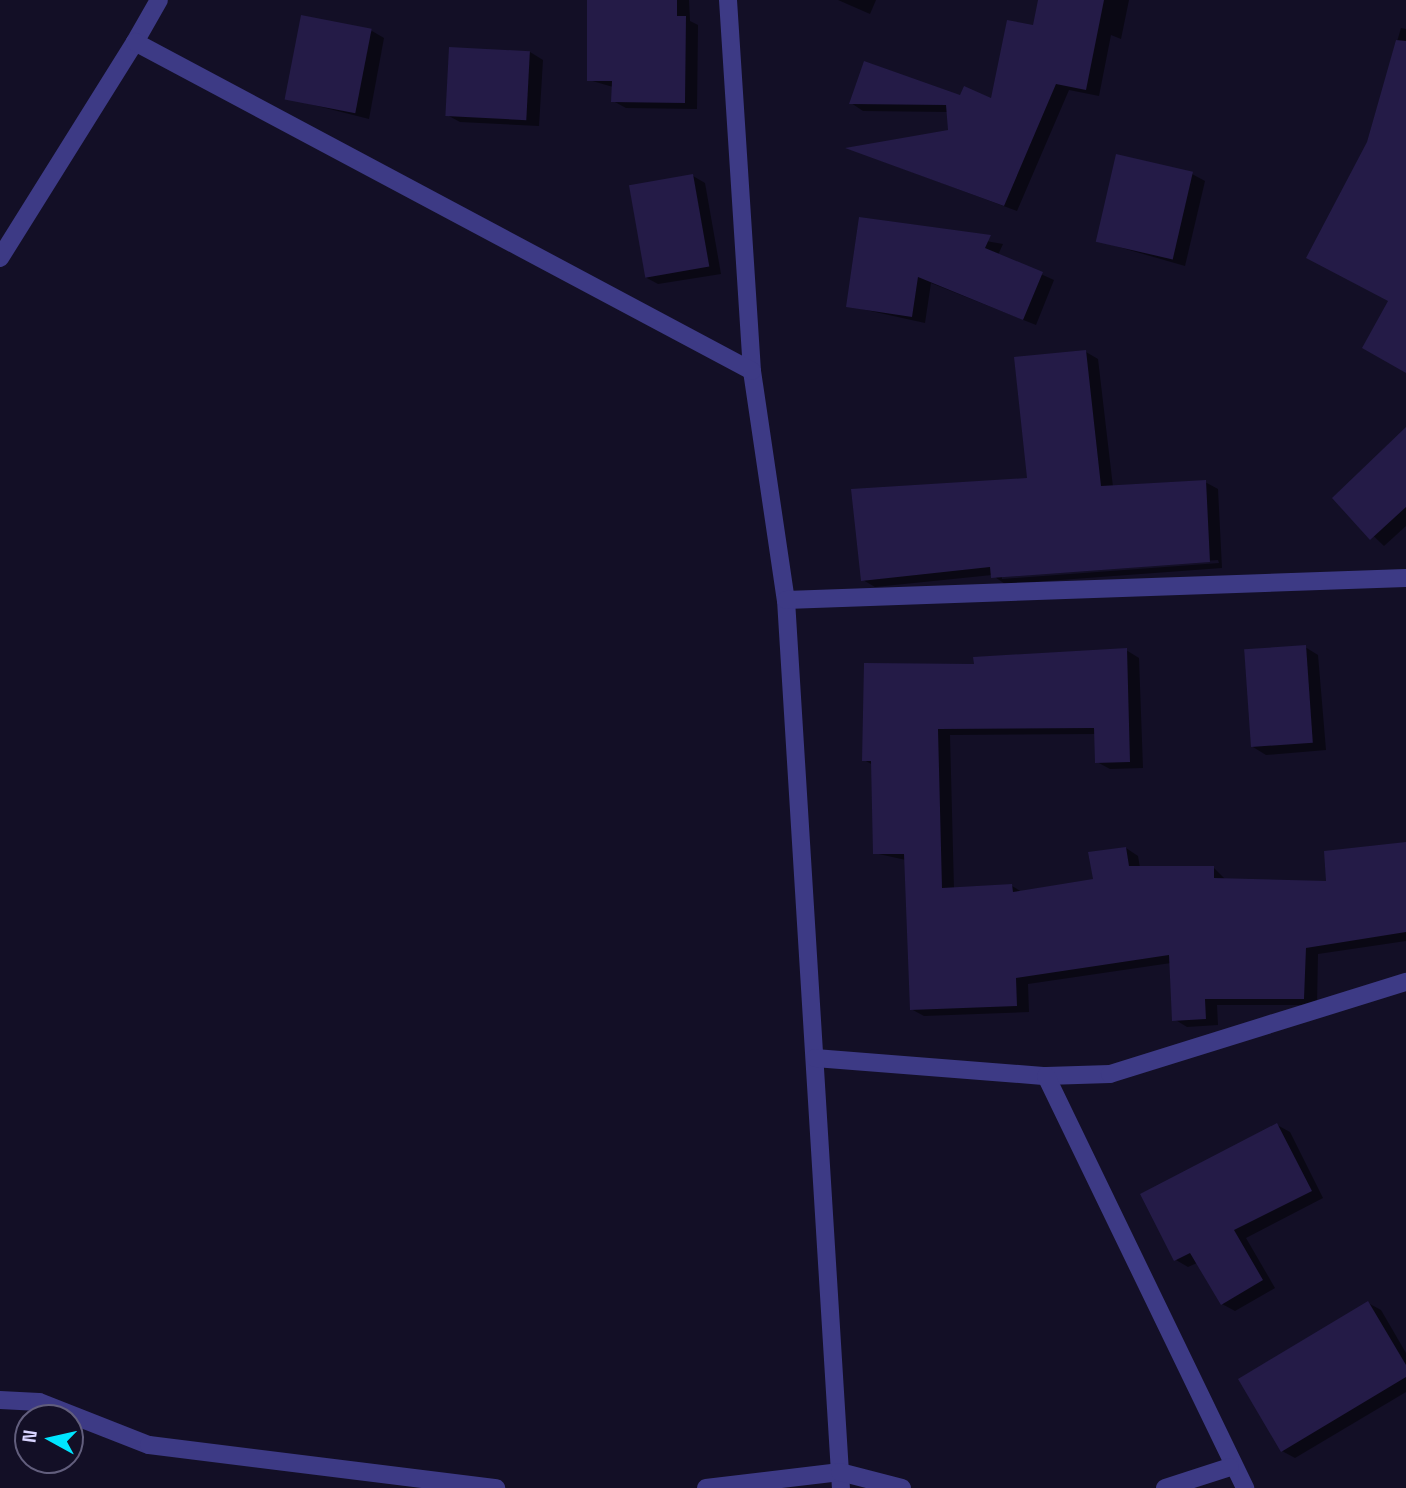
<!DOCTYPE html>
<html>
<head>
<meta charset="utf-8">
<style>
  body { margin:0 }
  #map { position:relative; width:1406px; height:1488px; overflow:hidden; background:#130f26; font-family:"Space Grotesk",sans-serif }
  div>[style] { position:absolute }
  .shadow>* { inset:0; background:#0007 }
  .building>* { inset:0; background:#241b47; transform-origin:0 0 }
  .minor>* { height:18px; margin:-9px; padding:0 9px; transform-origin:9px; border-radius:9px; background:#3d3a85 }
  span { translate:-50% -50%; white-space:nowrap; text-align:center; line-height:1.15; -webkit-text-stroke:5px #130f26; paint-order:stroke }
  .north { position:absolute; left:14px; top:1404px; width:70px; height:70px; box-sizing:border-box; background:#130f26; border:2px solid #625e7d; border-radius:50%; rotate:278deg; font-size:19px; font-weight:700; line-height:28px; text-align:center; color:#d9d4ff }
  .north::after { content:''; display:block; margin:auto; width:24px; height:32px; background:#00e5ff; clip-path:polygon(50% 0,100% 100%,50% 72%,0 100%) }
</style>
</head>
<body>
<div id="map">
  <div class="shadow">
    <div style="clip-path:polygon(588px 0,689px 0,690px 21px,698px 25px,697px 109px,626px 108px,613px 101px,613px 87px,589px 80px)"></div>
    <div style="clip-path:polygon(838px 0,876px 0,870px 14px)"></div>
    <div style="clip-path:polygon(1040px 0,1129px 0,1121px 39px,1111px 35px,1099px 96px,1069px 90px,1017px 211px,850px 149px,950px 132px,948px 112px,863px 111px,851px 103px,993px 101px,1035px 27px)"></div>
    <div style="clip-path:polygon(1401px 28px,1406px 29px,1406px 371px,1368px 142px)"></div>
    <div style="clip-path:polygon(372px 31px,384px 38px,369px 119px,286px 98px)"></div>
    <div style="clip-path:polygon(530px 52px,543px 60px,539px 126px,460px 122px,447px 115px)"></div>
    <div style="clip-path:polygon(1192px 174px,1205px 181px,1185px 266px,1098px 241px)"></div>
    <div style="clip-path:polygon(693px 176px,705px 183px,721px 274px,658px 284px,645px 277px)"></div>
    <div style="clip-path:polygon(861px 219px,1003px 244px,998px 255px,1054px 280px,1036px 325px,931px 283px,925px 323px,848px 306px)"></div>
    <div style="clip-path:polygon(evenodd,1086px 352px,1098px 359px,1113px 487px,1205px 482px,1218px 489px,1222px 568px,1005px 584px,992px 575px,875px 587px,863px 580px,1029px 480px,1086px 352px,1218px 560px,1219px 563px,1002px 579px,1002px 575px,1218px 560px)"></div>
    <div style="clip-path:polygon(1406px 441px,1406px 526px,1384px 546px,1334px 498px)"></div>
    <div style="clip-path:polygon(1305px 647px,1318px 655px,1326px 750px,1266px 755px,1253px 747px)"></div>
    <div style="clip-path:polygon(1126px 650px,1139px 658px,1143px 768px,1110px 769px,1097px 762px,1096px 734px,950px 735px,954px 889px,1012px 886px,1022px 892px,1095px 880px,1126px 848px,1138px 856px,1140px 868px,1214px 868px,1226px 880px,1328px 883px,1406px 843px,1406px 941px,1318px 954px,1317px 1005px,1217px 1005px,1218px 1025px,1187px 1027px,1174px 1019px,1171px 963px,1028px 984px,1029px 1012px,924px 1016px,911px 1009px,906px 860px,874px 853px,873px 765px,864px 760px,975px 666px)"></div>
    <div style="clip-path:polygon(1277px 1125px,1290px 1132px,1323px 1198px,1246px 1238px,1275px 1288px,1235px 1311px,1222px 1304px,1197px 1263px,1188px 1267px,1176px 1260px)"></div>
    <div style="clip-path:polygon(1368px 1303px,1381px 1310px,1406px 1353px,1406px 1392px,1295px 1458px,1282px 1451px)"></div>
  </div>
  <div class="building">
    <div style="clip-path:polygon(587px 0,677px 0,677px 16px,686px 16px,685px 103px,611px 102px,612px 81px,587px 81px)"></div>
    <div style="clip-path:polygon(1038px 0,1104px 0,1086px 90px,1056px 84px,1004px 206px,845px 148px,948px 130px,946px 105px,849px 104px,864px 61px,960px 95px,964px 86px,991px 98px,1007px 20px,1033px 25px)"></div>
    <div style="left:301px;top:15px;width:72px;height:86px;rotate:11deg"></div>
    <div style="clip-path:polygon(1396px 40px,1406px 41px,1406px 373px,1362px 348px,1388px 301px,1306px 258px,1367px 142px)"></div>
    <div style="left:449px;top:47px;width:81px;height:69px;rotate:3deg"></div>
    <div style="left:1116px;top:154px;width:79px;height:90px;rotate:13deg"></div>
    <div style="left:693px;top:174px;width:94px;height:65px;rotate:80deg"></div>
    <div style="clip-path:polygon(859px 217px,991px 235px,985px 248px,1043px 272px,1023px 320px,918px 277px,912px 317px,846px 307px)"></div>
    <div style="clip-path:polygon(1086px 350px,1101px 486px,1206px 480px,1210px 562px,991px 578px,990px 567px,861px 581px,851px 489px,1027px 478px,1014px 357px)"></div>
    <div style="clip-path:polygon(1406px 427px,1406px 507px,1370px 540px,1332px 498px)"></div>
    <div style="left:1306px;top:645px;width:98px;height:62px;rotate:86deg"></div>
    <div style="clip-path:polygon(1127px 648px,1130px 762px,1095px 763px,1094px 728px,938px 729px,942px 888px,1012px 884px,1013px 892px,1093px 879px,1088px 852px,1126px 847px,1129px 866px,1214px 866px,1214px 878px,1326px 881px,1324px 851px,1406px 842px,1406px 932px,1306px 948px,1304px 999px,1205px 999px,1206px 1019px,1172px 1021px,1169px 955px,1016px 978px,1017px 1006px,910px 1010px,904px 854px,873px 854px,871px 761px,862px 761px,864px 663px,974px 664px,973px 657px)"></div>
    <div style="clip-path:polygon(1277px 1123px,1312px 1191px,1234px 1230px,1263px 1280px,1221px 1305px,1190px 1253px,1174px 1261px,1140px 1194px)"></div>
    <div style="clip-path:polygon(1368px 1301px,1406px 1365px,1406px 1377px,1281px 1452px,1238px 1379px)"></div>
  </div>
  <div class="minor">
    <div style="left:728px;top:0;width:372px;rotate:86.3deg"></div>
    <div style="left:752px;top:371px;width:232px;rotate:81.6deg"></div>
    <div style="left:786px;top:600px;width:890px;rotate:86.46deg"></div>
    <div style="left:135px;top:42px;width:48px;rotate:-60.3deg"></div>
    <div style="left:0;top:258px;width:255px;rotate:-58deg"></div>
    <div style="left:135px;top:42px;width:699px;rotate:28.07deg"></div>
    <div style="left:786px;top:600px;width:620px;rotate:-2.03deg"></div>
    <div style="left:815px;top:1058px;width:232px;rotate:4.5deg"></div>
    <div style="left:1046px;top:1076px;width:64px;rotate:-1.8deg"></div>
    <div style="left:1110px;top:1074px;width:310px;rotate:-17.3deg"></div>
    <div style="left:1046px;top:1076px;width:458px;rotate:64.2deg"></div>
    <div style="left:0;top:1400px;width:39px;rotate:3deg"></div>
    <div style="left:39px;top:1402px;width:118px;rotate:21.4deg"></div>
    <div style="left:149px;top:1445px;width:350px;rotate:7.1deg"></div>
    <div style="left:706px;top:1488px;width:135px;rotate:-6.8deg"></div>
    <div style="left:840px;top:1472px;width:64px;rotate:14.5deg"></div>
    <div style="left:1165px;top:1488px;width:68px;rotate:-17.9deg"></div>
  </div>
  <div class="north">N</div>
</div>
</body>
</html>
